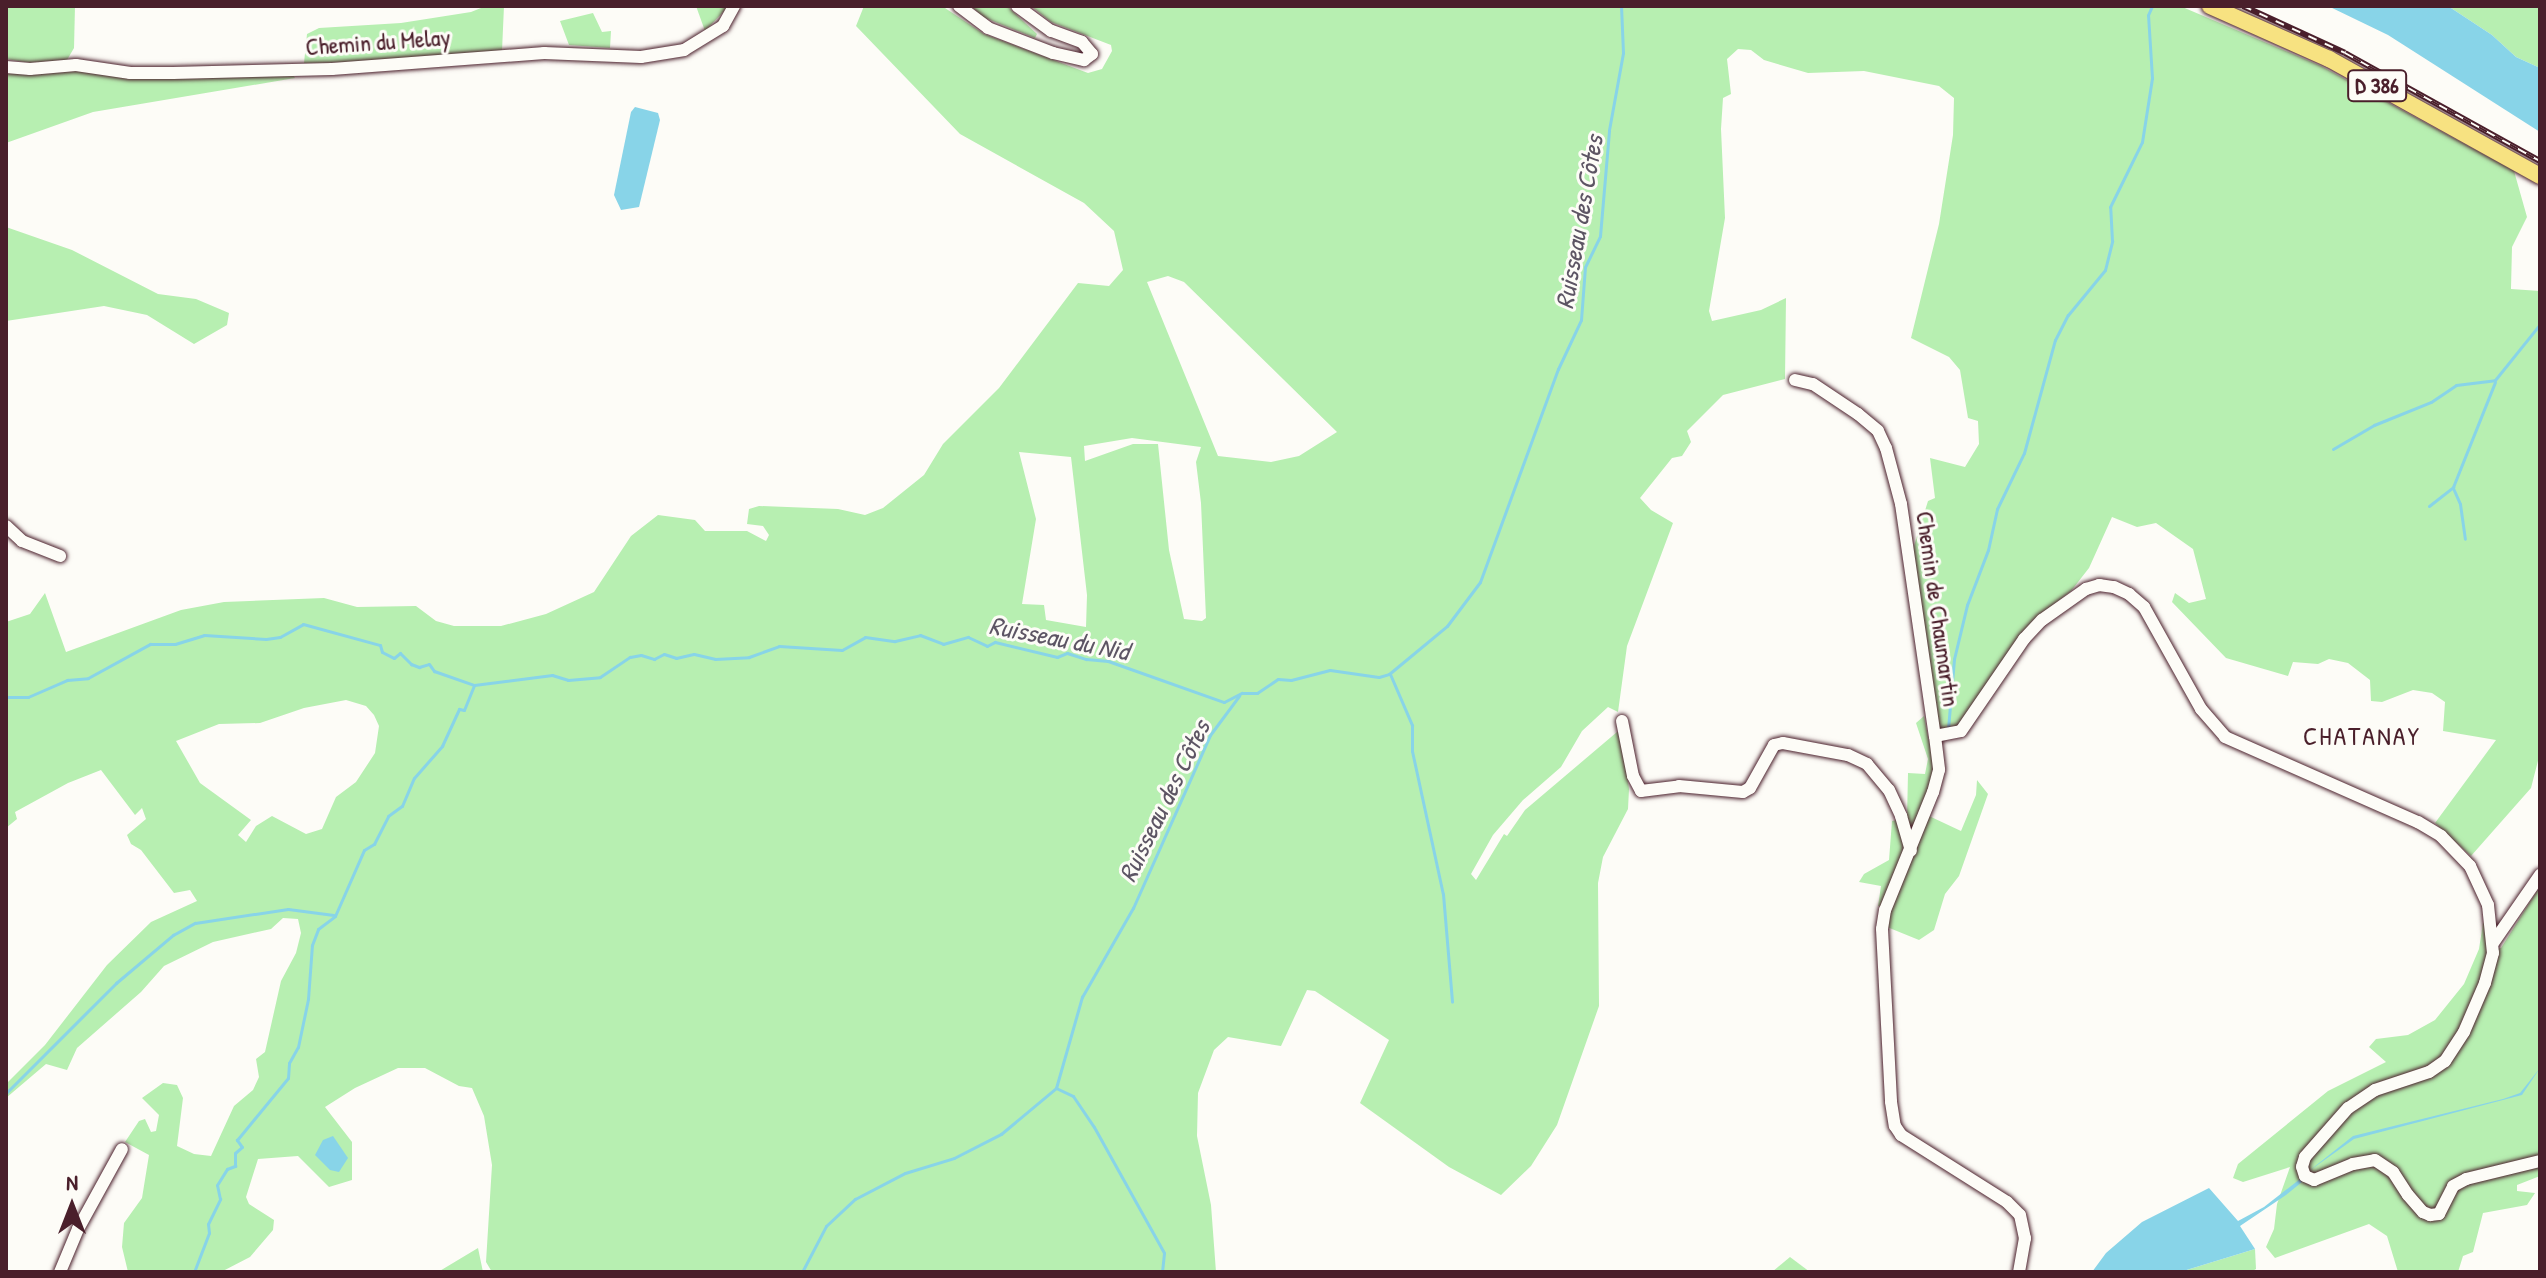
<!DOCTYPE html>
<html>
<head>
<meta charset="utf-8">
<style>
  body { margin:0 }
  #map { position:relative; width:2546px; height:1278px; overflow:hidden; background:#fdfcf7; font-family:"Patrick Hand",sans-serif }
  div>[style] { position:absolute }
  .green>* { inset:0; background:#b7efb1 }
  .water>* { inset:0; background:#88d4e8 }
  .stream>* { height:3px; margin:-1.5px; padding:0 1.5px; transform-origin:1.5px; border-radius:1.5px; background:#88d4e8 }
  .roads { filter:drop-shadow(0 0 2px #4a1f2b) drop-shadow(0 0 2px #4a1f2b) }
  .minor>* { height:12px; margin:-6px; padding:0 6px; transform-origin:6px; border-radius:6px; background:#fdfcf7 }
  .major>* { height:16px; margin:-8px; padding:0 8px; transform-origin:8px; border-radius:8px; background:#f7e281 }
  .rail>* { height:6px; margin-top:-3px; transform-origin:0; background:repeating-linear-gradient(90deg,#fdfcf7 0 9px,#4a1f2b 0 18px); box-sizing:border-box; border-block:2px solid #4a1f2b }
  span { translate:-50% -50%; white-space:nowrap; text-align:center; line-height:1.15; -webkit-text-stroke:6px #fdfcf7; paint-order:stroke }
  .shield-label span { padding:2px 6px; background:#fdfcf7; border:2px solid; border-radius:6px; -webkit-text-stroke-width:0 }
  .shield-label { font-size:22px; color:#4a1f2b; font-weight:700 }
  .street-label { font-size:24px; color:#4a1f2b }
  .water-label { font-size:26px; color:#5d5564; font-style:italic }
  .neighbourhood-label { font-size:26px; color:#4a1f2b; letter-spacing:2px }
  .frame { position:absolute; inset:0; border:8px solid #4a1f2b; pointer-events:none }
  .north { position:absolute; left:32px; top:1166px; width:80px; height:80px; -webkit-text-stroke:6px #fdfcf7; paint-order:stroke; rotate:0deg; font-size:22px; font-weight:700; line-height:32px; text-align:center; color:#4a1f2b }
  .north::after { content:''; display:block; margin:auto; width:28px; height:36px; background:#4a1f2b; clip-path:polygon(50% 0,100% 100%,50% 72%,0 100%) }
</style>
</head>
<body>
<div id="map">
  <div class="green">
    <div style="clip-path:polygon(6px 6px,75px 6px,74px 48px,67px 60px,31px 63px,6px 59px)"></div>
    <div style="clip-path:polygon(486px 6px,504px 6px,502px 51px,391px 62px,304px 63px,307px 34px,319px 28px,401px 23px,471px 12px)"></div>
    <div style="clip-path:polygon(696px 6px,729px 6px,705px 31px)"></div>
    <div style="clip-path:polygon(evenodd,864px 6px,942px 6px,984px 34px,1088px 73px,1102px 69px,1112px 51px,1111px 45px,1051px 22px,1031px 6px,2180px 6px,2321px 66px,2514px 171px,2527px 217px,2512px 247px,2511px 289px,2540px 291px,2540px 753px,2531px 788px,2471px 856px,2435px 823px,2496px 740px,2443px 731px,2445px 702px,2432px 693px,2413px 690px,2382px 702px,2371px 701px,2370px 680px,2348px 663px,2329px 659px,2318px 664px,2293px 662px,2288px 676px,2226px 658px,2172px 602px,2175px 593px,2189px 603px,2206px 599px,2193px 549px,2156px 523px,2137px 527px,2112px 517px,2089px 568px,2071px 591px,2039px 616px,1961px 723px,1951px 731px,1941px 731px,1934px 715px,1913px 549px,1928px 501px,1935px 498px,1930px 458px,1965px 467px,1979px 444px,1978px 421px,1968px 418px,1960px 370px,1949px 357px,1911px 338px,1939px 224px,1953px 135px,1954px 98px,1939px 86px,1864px 71px,1808px 73px,1764px 60px,1751px 50px,1738px 49px,1727px 59px,1731px 94px,1723px 98px,1721px 129px,1725px 218px,1709px 311px,1712px 321px,1761px 310px,1786px 298px,1785px 379px,1723px 395px,1687px 431px,1691px 442px,1682px 456px,1672px 458px,1640px 498px,1651px 510px,1673px 523px,1627px 646px,1618px 712px,1608px 707px,1582px 731px,1561px 767px,1523px 800px,1493px 835px,1471px 874px,1476px 880px,1504px 834px,1507px 836px,1525px 810px,1617px 732px,1621px 732px,1629px 789px,1628px 809px,1603px 857px,1598px 883px,1599px 1006px,1557px 1125px,1531px 1166px,1501px 1195px,1449px 1167px,1360px 1103px,1389px 1040px,1315px 991px,1307px 990px,1281px 1046px,1228px 1037px,1214px 1050px,1198px 1093px,1197px 1136px,1211px 1205px,1216px 1272px,492px 1272px,486px 1262px,492px 1165px,484px 1116px,472px 1088px,459px 1086px,425px 1068px,398px 1068px,355px 1088px,325px 1107px,352px 1142px,352px 1180px,329px 1187px,298px 1156px,258px 1159px,246px 1197px,249px 1204px,274px 1220px,273px 1230px,250px 1257px,221px 1272px,128px 1272px,122px 1247px,124px 1223px,142px 1198px,149px 1155px,125px 1142px,139px 1121px,145px 1119px,151px 1132px,156px 1131px,159px 1115px,142px 1098px,163px 1083px,177px 1085px,183px 1098px,177px 1146px,194px 1154px,211px 1156px,234px 1106px,253px 1090px,259px 1077px,256px 1059px,265px 1052px,281px 981px,296px 953px,301px 933px,298px 919px,283px 918px,271px 929px,213px 942px,164px 966px,141px 992px,77px 1048px,67px 1070px,46px 1064px,6px 1098px,6px 1084px,45px 1045px,107px 965px,151px 922px,197px 901px,190px 890px,174px 893px,141px 850px,131px 844px,127px 835px,146px 819px,142px 808px,135px 815px,101px 770px,68px 783px,15px 812px,17px 819px,6px 828px,6px 622px,30px 614px,45px 593px,66px 652px,181px 610px,224px 602px,324px 598px,357px 607px,416px 606px,436px 621px,454px 626px,501px 626px,546px 614px,594px 592px,631px 536px,658px 515px,695px 520px,705px 531px,747px 531px,766px 541px,769px 535px,763px 526px,747px 524px,749px 509px,759px 506px,838px 509px,865px 515px,883px 508px,924px 475px,943px 444px,999px 388px,1078px 283px,1109px 286px,1123px 270px,1114px 231px,1084px 203px,960px 134px,856px 26px,864px 6px,1168px 276px,1184px 282px,1337px 432px,1299px 456px,1271px 462px,1218px 456px,1147px 282px,1168px 276px,864px 6px,1132px 438px,1201px 447px,1196px 462px,1201px 503px,1206px 618px,1202px 621px,1184px 619px,1169px 550px,1158px 444px,1133px 444px,1085px 461px,1084px 446px,1132px 438px,864px 6px,1019px 452px,1071px 457px,1087px 595px,1086px 627px,1046px 620px,1044px 605px,1022px 604px,1036px 519px,1019px 452px,864px 6px,346px 700px,366px 706px,374px 715px,379px 726px,375px 753px,356px 782px,336px 797px,322px 829px,306px 834px,272px 816px,256px 826px,246px 842px,238px 835px,251px 820px,200px 783px,176px 741px,219px 724px,260px 723px,304px 708px,346px 700px)"></div>
    <div style="clip-path:polygon(971px 6px,1007px 6px,1037px 34px,1035px 38px,983px 17px)"></div>
    <div style="clip-path:polygon(2448px 6px,2540px 6px,2540px 68px,2516px 57px,2492px 35px)"></div>
    <div style="clip-path:polygon(593px 13px,602px 32px,611px 31px,610px 48px,569px 45px,560px 21px)"></div>
    <div style="clip-path:polygon(79px 69px,292px 73px,295px 78px,93px 112px,6px 143px,6px 71px)"></div>
    <div style="clip-path:polygon(6px 227px,72px 250px,158px 294px,196px 299px,229px 313px,227px 325px,194px 344px,147px 315px,104px 306px,6px 321px)"></div>
    <div style="clip-path:polygon(1924px 716px,1935px 771px,1911px 840px,1907px 819px,1908px 773px,1925px 774px,1928px 759px,1916px 723px)"></div>
    <div style="clip-path:polygon(1977px 780px,1988px 794px,1959px 876px,1945px 894px,1934px 930px,1919px 940px,1887px 927px,1889px 912px,1929px 816px,1961px 831px,1976px 795px)"></div>
    <div style="clip-path:polygon(1899px 820px,1906px 851px,1882px 906px,1878px 906px,1881px 886px,1859px 882px,1864px 874px,1889px 860px,1892px 821px)"></div>
    <div style="clip-path:polygon(2540px 886px,2540px 1176px,2517px 1185px,2517px 1191px,2535px 1193px,2527px 1205px,2483px 1213px,2473px 1252px,2463px 1256px,2458px 1272px,2398px 1272px,2387px 1236px,2369px 1224px,2275px 1258px,2266px 1247px,2274px 1229px,2277px 1204px,2290px 1167px,2243px 1182px,2233px 1178px,2238px 1164px,2328px 1091px,2386px 1062px,2369px 1047px,2376px 1039px,2408px 1035px,2435px 1020px,2464px 984px,2479px 949px,2483px 923px,2489px 921px,2491px 949px,2501px 948px)"></div>
    <div style="clip-path:polygon(478px 1248px,483px 1272px,431px 1272px,438px 1272px)"></div>
    <div style="clip-path:polygon(2255px 1249px,2256px 1269px,2251px 1272px,2180px 1272px)"></div>
    <div style="clip-path:polygon(1790px 1257px,1810px 1272px,1772px 1272px)"></div>
  </div>
  <div class="water">
    <div style="clip-path:polygon(2328px 6px,2448px 6px,2492px 35px,2516px 57px,2540px 68px,2540px 132px,2388px 35px)"></div>
    <div style="clip-path:polygon(635px 107px,658px 113px,660px 120px,639px 207px,621px 210px,614px 195px,631px 112px)"></div>
    <div style="clip-path:polygon(2540px 1068px,2522px 1095px,2354px 1139px,2309px 1171px,2353px 1136px,2503px 1099px,2520px 1093px)"></div>
    <div style="clip-path:polygon(333px 1136px,348px 1158px,339px 1172px,330px 1170px,315px 1155px,323px 1140px)"></div>
    <div style="clip-path:polygon(2300px 1179px,2302px 1182px,2286px 1195px,2240px 1226px,2255px 1249px,2180px 1272px,2092px 1272px,2106px 1253px,2142px 1222px,2209px 1188px,2238px 1221px,2264px 1207px)"></div>
  </div>
  <div class="stream">
    <div style="left:2333px;top:449px;width:48px;rotate:-30.3deg"></div>
    <div style="left:2374px;top:425px;width:61px;rotate:-22deg"></div>
    <div style="left:2431px;top:402px;width:30px;rotate:-34deg"></div>
    <div style="left:2456px;top:385px;width:39px;rotate:-7deg"></div>
    <div style="left:2495px;top:380px;width:72px;rotate:-51.2deg"></div>
    <div style="left:2453px;top:488px;width:17px;rotate:66deg"></div>
    <div style="left:2460px;top:504px;width:35px;rotate:82deg"></div>
    <div style="left:2429px;top:506px;width:31px;rotate:-38deg"></div>
    <div style="left:2453px;top:487px;width:113px;rotate:-68.2deg"></div>
    <div style="left:1390px;top:674px;width:56px;rotate:66.7deg"></div>
    <div style="left:1412px;top:725px;width:26px;rotate:90deg"></div>
    <div style="left:1412px;top:751px;width:146px;rotate:77.8deg"></div>
    <div style="left:1443px;top:894px;width:108px;rotate:85.2deg"></div>
    <div style="left:6px;top:697px;width:22px"></div>
    <div style="left:28px;top:697px;width:43px;rotate:-23.6deg"></div>
    <div style="left:67px;top:680px;width:21px;rotate:-5deg"></div>
    <div style="left:88px;top:678px;width:71px;rotate:-28.7deg"></div>
    <div style="left:150px;top:644px;width:25px"></div>
    <div style="left:175px;top:644px;width:30px;rotate:-17deg"></div>
    <div style="left:204px;top:635px;width:62px;rotate:3.7deg"></div>
    <div style="left:266px;top:639px;width:14px;rotate:-8deg"></div>
    <div style="left:280px;top:637px;width:26px;rotate:-29deg"></div>
    <div style="left:303px;top:624px;width:80px;rotate:15.3deg"></div>
    <div style="left:380px;top:645px;width:7px;rotate:74deg"></div>
    <div style="left:382px;top:652px;width:13px;rotate:27deg"></div>
    <div style="left:394px;top:658px;width:8px;rotate:-40deg"></div>
    <div style="left:400px;top:653px;width:16px;rotate:45deg"></div>
    <div style="left:411px;top:664px;width:9px;rotate:21deg"></div>
    <div style="left:419px;top:667px;width:10px;rotate:-17deg"></div>
    <div style="left:429px;top:664px;width:9px;rotate:54deg"></div>
    <div style="left:434px;top:671px;width:42px;rotate:19.3deg"></div>
    <div style="left:474px;top:685px;width:79px;rotate:-7.3deg"></div>
    <div style="left:552px;top:675px;width:17px;rotate:17deg"></div>
    <div style="left:568px;top:680px;width:32px;rotate:-5deg"></div>
    <div style="left:600px;top:677px;width:36px;rotate:-34deg"></div>
    <div style="left:630px;top:657px;width:11px;rotate:-10deg"></div>
    <div style="left:641px;top:655px;width:14px;rotate:17deg"></div>
    <div style="left:654px;top:659px;width:11px;rotate:-27deg"></div>
    <div style="left:664px;top:654px;width:13px;rotate:18deg"></div>
    <div style="left:676px;top:658px;width:18px;rotate:-13deg"></div>
    <div style="left:694px;top:654px;width:22px;rotate:13deg"></div>
    <div style="left:715px;top:659px;width:34px;rotate:-3deg"></div>
    <div style="left:749px;top:657px;width:32px;rotate:-20deg"></div>
    <div style="left:779px;top:646px;width:63px;rotate:3.6deg"></div>
    <div style="left:842px;top:650px;width:26px;rotate:-29deg"></div>
    <div style="left:865px;top:637px;width:30px;rotate:8deg"></div>
    <div style="left:895px;top:641px;width:26px;rotate:-13deg"></div>
    <div style="left:920px;top:635px;width:25px;rotate:21deg"></div>
    <div style="left:943px;top:644px;width:26px;rotate:-16deg"></div>
    <div style="left:968px;top:637px;width:21px;rotate:25deg"></div>
    <div style="left:987px;top:646px;width:9px;rotate:-27deg"></div>
    <div style="left:995px;top:642px;width:64px;rotate:13.6deg"></div>
    <div style="left:1057px;top:657px;width:11px;rotate:-22deg"></div>
    <div style="left:1067px;top:653px;width:20px;rotate:18deg"></div>
    <div style="left:1086px;top:659px;width:22px;rotate:5deg"></div>
    <div style="left:1108px;top:661px;width:123px;rotate:19.5deg"></div>
    <div style="left:1224px;top:702px;width:20px;rotate:-27deg"></div>
    <div style="left:1242px;top:693px;width:15px"></div>
    <div style="left:1257px;top:693px;width:25px;rotate:-34deg"></div>
    <div style="left:1278px;top:679px;width:13px;rotate:4deg"></div>
    <div style="left:1291px;top:680px;width:40px;rotate:-14.4deg"></div>
    <div style="left:1330px;top:670px;width:49px;rotate:8.1deg"></div>
    <div style="left:1379px;top:677px;width:10px;rotate:-17deg"></div>
    <div style="left:1389px;top:674px;width:75px;rotate:-39.6deg"></div>
    <div style="left:1447px;top:626px;width:55px;rotate:-53.1deg"></div>
    <div style="left:1480px;top:582px;width:227px;rotate:-69.9deg"></div>
    <div style="left:1558px;top:369px;width:54px;rotate:-64.9deg"></div>
    <div style="left:1581px;top:320px;width:53px;rotate:-85.7deg"></div>
    <div style="left:1585px;top:267px;width:34px;rotate:-64deg"></div>
    <div style="left:1600px;top:236px;width:106px;rotate:-85.1deg"></div>
    <div style="left:1609px;top:130px;width:78px;rotate:-79.7deg"></div>
    <div style="left:1623px;top:53px;width:47px;rotate:-92.4deg"></div>
    <div style="left:1948px;top:729px;width:70px;rotate:-85.1deg"></div>
    <div style="left:1954px;top:659px;width:56px;rotate:-76.5deg"></div>
    <div style="left:1967px;top:605px;width:59px;rotate:-69.1deg"></div>
    <div style="left:1988px;top:550px;width:42px;rotate:-77.6deg"></div>
    <div style="left:1997px;top:509px;width:62px;rotate:-64.3deg"></div>
    <div style="left:2024px;top:453px;width:117px;rotate:-74.7deg"></div>
    <div style="left:2055px;top:340px;width:28px;rotate:-63deg"></div>
    <div style="left:2068px;top:315px;width:58px;rotate:-50.6deg"></div>
    <div style="left:2105px;top:270px;width:30px;rotate:-76deg"></div>
    <div style="left:2112px;top:241px;width:34px;rotate:-93deg"></div>
    <div style="left:2110px;top:207px;width:72px;rotate:-63.8deg"></div>
    <div style="left:2142px;top:142px;width:65px;rotate:-81.1deg"></div>
    <div style="left:2152px;top:78px;width:63px;rotate:-93.6deg"></div>
    <div style="left:2148px;top:15px;width:10px;rotate:-66deg"></div>
    <div style="left:1056px;top:1088px;width:19px;rotate:25deg"></div>
    <div style="left:1073px;top:1096px;width:37px;rotate:56deg"></div>
    <div style="left:1094px;top:1127px;width:144px;rotate:60.9deg"></div>
    <div style="left:1164px;top:1253px;width:19px;rotate:96deg"></div>
    <div style="left:6px;top:1093px;width:156px;rotate:-45deg"></div>
    <div style="left:116px;top:983px;width:75px;rotate:-40.1deg"></div>
    <div style="left:173px;top:935px;width:25px;rotate:-29deg"></div>
    <div style="left:195px;top:923px;width:94px;rotate:-8.6deg"></div>
    <div style="left:288px;top:909px;width:46px;rotate:7.4deg"></div>
    <div style="left:194px;top:1272px;width:42px;rotate:-69deg"></div>
    <div style="left:209px;top:1233px;width:9px;rotate:-96deg"></div>
    <div style="left:208px;top:1224px;width:28px;rotate:-64deg"></div>
    <div style="left:220px;top:1199px;width:14px;rotate:-102deg"></div>
    <div style="left:217px;top:1185px;width:19px;rotate:-58deg"></div>
    <div style="left:227px;top:1169px;width:9px;rotate:-21deg"></div>
    <div style="left:235px;top:1166px;width:13px;rotate:-90deg"></div>
    <div style="left:235px;top:1153px;width:9px;rotate:-41deg"></div>
    <div style="left:242px;top:1147px;width:9px;rotate:-126deg"></div>
    <div style="left:237px;top:1140px;width:80px;rotate:-50.6deg"></div>
    <div style="left:288px;top:1078px;width:15px;rotate:-86deg"></div>
    <div style="left:289px;top:1063px;width:18px;rotate:-61deg"></div>
    <div style="left:298px;top:1047px;width:49px;rotate:-78.2deg"></div>
    <div style="left:308px;top:999px;width:54px;rotate:-85.8deg"></div>
    <div style="left:312px;top:945px;width:17px;rotate:-69deg"></div>
    <div style="left:318px;top:929px;width:21px;rotate:-37deg"></div>
    <div style="left:335px;top:916px;width:72px;rotate:-66.3deg"></div>
    <div style="left:364px;top:850px;width:12px;rotate:-31deg"></div>
    <div style="left:374px;top:844px;width:31px;rotate:-63deg"></div>
    <div style="left:388px;top:816px;width:17px;rotate:-36deg"></div>
    <div style="left:402px;top:806px;width:30px;rotate:-67deg"></div>
    <div style="left:414px;top:778px;width:43px;rotate:-48.8deg"></div>
    <div style="left:442px;top:746px;width:41px;rotate:-65.3deg"></div>
    <div style="left:459px;top:709px;width:5px;rotate:11deg"></div>
    <div style="left:464px;top:710px;width:27px;rotate:-68deg"></div>
    <div style="left:802px;top:1272px;width:52px;rotate:-62.4deg"></div>
    <div style="left:826px;top:1226px;width:40px;rotate:-43deg"></div>
    <div style="left:855px;top:1199px;width:56px;rotate:-27.5deg"></div>
    <div style="left:905px;top:1173px;width:51px;rotate:-17deg"></div>
    <div style="left:954px;top:1158px;width:53px;rotate:-27.1deg"></div>
    <div style="left:1001px;top:1134px;width:72px;rotate:-39.9deg"></div>
    <div style="left:1056px;top:1088px;width:95px;rotate:-74.1deg"></div>
    <div style="left:1082px;top:997px;width:103px;rotate:-60.2deg"></div>
    <div style="left:1133px;top:908px;width:189px;rotate:-66deg"></div>
    <div style="left:1210px;top:735px;width:49px;rotate:-53.4deg"></div>
  </div>
  <div class="roads">
    <div class="minor">
      <div style="left:959px;top:6px;width:36px;rotate:37deg"></div>
      <div style="left:988px;top:28px;width:70px;rotate:21deg"></div>
      <div style="left:1053px;top:53px;width:32px;rotate:13deg"></div>
      <div style="left:1084px;top:60px;width:10px;rotate:-37deg"></div>
      <div style="left:1092px;top:54px;width:16px;rotate:-130deg"></div>
      <div style="left:1082px;top:42px;width:33px;rotate:-160deg"></div>
      <div style="left:1051px;top:31px;width:42px;rotate:-143.7deg"></div>
      <div style="left:6px;top:67px;width:24px;rotate:5deg"></div>
      <div style="left:30px;top:69px;width:46px;rotate:-5deg"></div>
      <div style="left:76px;top:65px;width:55px;rotate:8.4deg"></div>
      <div style="left:130px;top:73px;width:43px"></div>
      <div style="left:173px;top:73px;width:159px;rotate:-1.4deg"></div>
      <div style="left:332px;top:69px;width:213px;rotate:-4.3deg"></div>
      <div style="left:544px;top:53px;width:97px;rotate:2.4deg"></div>
      <div style="left:641px;top:57px;width:44px;rotate:-9.2deg"></div>
      <div style="left:684px;top:50px;width:46px;rotate:-31.6deg"></div>
      <div style="left:723px;top:26px;width:23px;rotate:-61deg"></div>
      <div style="left:1795px;top:380px;width:18px;rotate:13deg"></div>
      <div style="left:1813px;top:384px;width:54px;rotate:33.7deg"></div>
      <div style="left:1858px;top:414px;width:26px;rotate:40deg"></div>
      <div style="left:1878px;top:431px;width:19px;rotate:65deg"></div>
      <div style="left:1886px;top:448px;width:58px;rotate:75deg"></div>
      <div style="left:1901px;top:504px;width:234px;rotate:81.7deg"></div>
      <div style="left:1935px;top:736px;width:26px;rotate:-11deg"></div>
      <div style="left:1961px;top:731px;width:112px;rotate:-55.6deg"></div>
      <div style="left:2024px;top:639px;width:26px;rotate:-47deg"></div>
      <div style="left:2042px;top:620px;width:54px;rotate:-35.2deg"></div>
      <div style="left:2086px;top:589px;width:14px;rotate:-17deg"></div>
      <div style="left:2099px;top:585px;width:15px;rotate:8deg"></div>
      <div style="left:2114px;top:587px;width:17px;rotate:25deg"></div>
      <div style="left:2129px;top:594px;width:20px;rotate:41deg"></div>
      <div style="left:2144px;top:607px;width:117px;rotate:60.8deg"></div>
      <div style="left:2201px;top:709px;width:37px;rotate:49deg"></div>
      <div style="left:2225px;top:737px;width:211px;rotate:23.8deg"></div>
      <div style="left:2418px;top:822px;width:27px;rotate:31deg"></div>
      <div style="left:2441px;top:836px;width:42px;rotate:46deg"></div>
      <div style="left:2470px;top:866px;width:43px;rotate:65.2deg"></div>
      <div style="left:2488px;top:905px;width:48px;rotate:84.1deg"></div>
      <div style="left:2493px;top:953px;width:31px;rotate:105deg"></div>
      <div style="left:2485px;top:983px;width:53px;rotate:113.2deg"></div>
      <div style="left:2464px;top:1032px;width:35px;rotate:123deg"></div>
      <div style="left:2445px;top:1061px;width:19px;rotate:145deg"></div>
      <div style="left:2429px;top:1072px;width:57px;rotate:161.6deg"></div>
      <div style="left:2375px;top:1090px;width:32px;rotate:146deg"></div>
      <div style="left:2348px;top:1108px;width:65px;rotate:131.3deg"></div>
      <div style="left:2305px;top:1157px;width:10px;rotate:107deg"></div>
      <div style="left:2302px;top:1167px;width:9px;rotate:72deg"></div>
      <div style="left:2305px;top:1176px;width:10px;rotate:24deg"></div>
      <div style="left:2314px;top:1180px;width:42px;rotate:-22.3deg"></div>
      <div style="left:2353px;top:1164px;width:22px;rotate:-10deg"></div>
      <div style="left:2375px;top:1160px;width:22px;rotate:34deg"></div>
      <div style="left:2393px;top:1172px;width:27px;rotate:57deg"></div>
      <div style="left:2408px;top:1195px;width:23px;rotate:49deg"></div>
      <div style="left:2423px;top:1212px;width:8px;rotate:23deg"></div>
      <div style="left:2430px;top:1215px;width:9px;rotate:-6deg"></div>
      <div style="left:2439px;top:1214px;width:31px;rotate:-63deg"></div>
      <div style="left:2453px;top:1186px;width:15px;rotate:-28deg"></div>
      <div style="left:2466px;top:1179px;width:76px;rotate:-13.7deg"></div>
      <div style="left:6px;top:526px;width:22px;rotate:43deg"></div>
      <div style="left:22px;top:541px;width:41px;rotate:21.5deg"></div>
      <div style="left:1622px;top:721px;width:56px;rotate:78.7deg"></div>
      <div style="left:1633px;top:776px;width:17px;rotate:62deg"></div>
      <div style="left:1641px;top:791px;width:38px;rotate:-7deg"></div>
      <div style="left:1679px;top:786px;width:64px;rotate:5.4deg"></div>
      <div style="left:1743px;top:792px;width:8px;rotate:-30deg"></div>
      <div style="left:1750px;top:788px;width:49px;rotate:-60.8deg"></div>
      <div style="left:1774px;top:745px;width:9px;rotate:-13deg"></div>
      <div style="left:1783px;top:743px;width:66px;rotate:10.5deg"></div>
      <div style="left:1848px;top:755px;width:21px;rotate:25deg"></div>
      <div style="left:1867px;top:764px;width:34px;rotate:50deg"></div>
      <div style="left:1889px;top:790px;width:29px;rotate:65deg"></div>
      <div style="left:1901px;top:816px;width:36px;rotate:74deg"></div>
      <div style="left:1935px;top:736px;width:34px;rotate:83deg"></div>
      <div style="left:1939px;top:770px;width:23px;rotate:105deg"></div>
      <div style="left:1933px;top:792px;width:127px;rotate:112.1deg"></div>
      <div style="left:1885px;top:910px;width:19px;rotate:99deg"></div>
      <div style="left:1882px;top:929px;width:173px;rotate:87deg"></div>
      <div style="left:1891px;top:1102px;width:24px;rotate:81deg"></div>
      <div style="left:1895px;top:1126px;width:11px;rotate:56deg"></div>
      <div style="left:1901px;top:1135px;width:125px;rotate:32.3deg"></div>
      <div style="left:2007px;top:1202px;width:18px;rotate:45deg"></div>
      <div style="left:2020px;top:1215px;width:24px;rotate:78deg"></div>
      <div style="left:2025px;top:1238px;width:35px;rotate:100deg"></div>
      <div style="left:2493px;top:943px;width:83px;rotate:-55.3deg"></div>
      <div style="left:60px;top:1272px;width:47px;rotate:-67.3deg"></div>
      <div style="left:78px;top:1229px;width:91px;rotate:-61.2deg"></div>
    </div>
    <div class="major">
      <div style="left:2210px;top:6px;width:130px;rotate:24deg"></div>
      <div style="left:2329px;top:59px;width:241px;rotate:29deg"></div>
    </div>
  </div>
  <div class="rail">
    <div style="left:2243px;top:6px;width:112px;rotate:24.7deg"></div>
    <div style="left:2345px;top:53px;width:223px;rotate:29deg"></div>
  </div>
  <div class="shield-label">
    <span style="left:2377px;top:86px">D 386</span>
  </div>
  <div class="street-label">
    <span style="left:378px;top:42px;rotate:-4deg">Chemin du Melay</span>
    <span style="left:1938px;top:609px;rotate:82deg">Chemin de Chaumartin</span>
  </div>
  <div class="water-label">
    <span style="left:1579px;top:222px;rotate:-80deg">Ruisseau des Côtes</span>
    <span style="left:1059px;top:638px;rotate:11deg">Ruisseau du Nid</span>
    <span style="left:1164px;top:801px;rotate:-64deg">Ruisseau des Côtes</span>
  </div>
  <div class="neighbourhood-label">
    <span style="left:2362px;top:736px">CHATANAY</span>
  </div>
  <div class="frame"></div>
  <div class="north">N</div>
</div>
</body>
</html>
